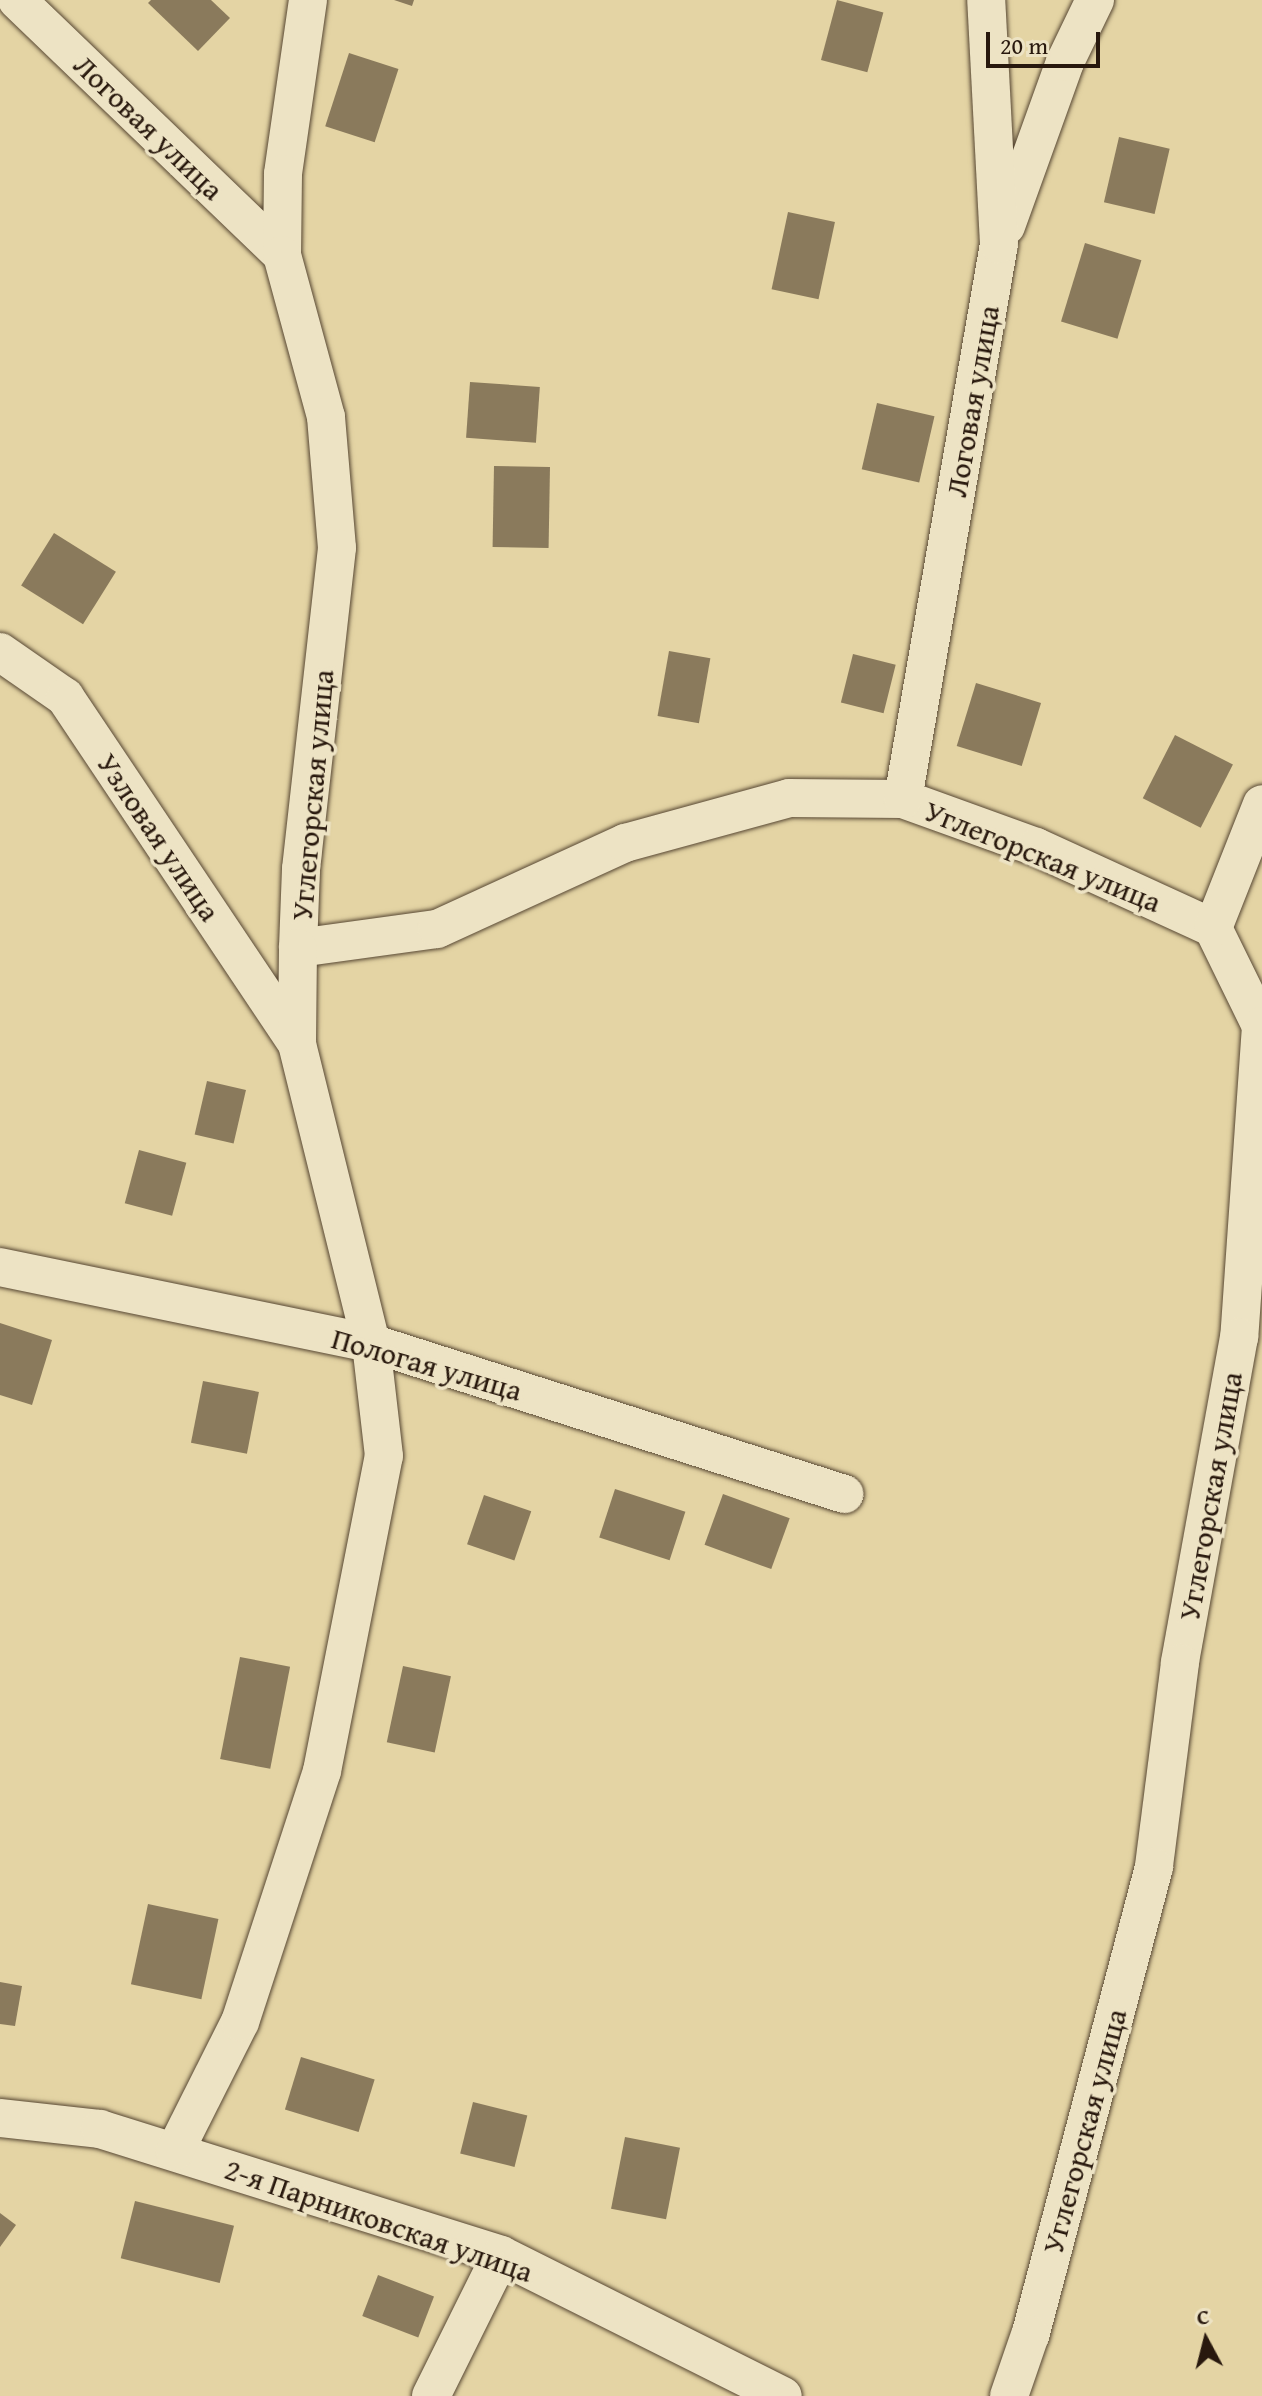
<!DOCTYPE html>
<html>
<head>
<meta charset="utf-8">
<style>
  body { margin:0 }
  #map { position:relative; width:1262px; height:2396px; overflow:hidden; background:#e4d4a4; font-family:"Gentium Book Plus",serif }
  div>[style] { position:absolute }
  .building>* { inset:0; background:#8a7a5c; transform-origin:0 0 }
  .roads { filter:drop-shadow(0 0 2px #574733) drop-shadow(0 0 2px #574733) }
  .minor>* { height:38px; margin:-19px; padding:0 19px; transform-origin:19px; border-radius:19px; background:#ede3c4 }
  span { translate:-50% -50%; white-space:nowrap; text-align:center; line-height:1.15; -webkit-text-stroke:7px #ede3c4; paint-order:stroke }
  .street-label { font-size:30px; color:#28180d }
  .north { position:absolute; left:1166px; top:2300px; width:80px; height:80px; -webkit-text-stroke:6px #ede3c4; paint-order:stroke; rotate:353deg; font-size:22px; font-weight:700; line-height:32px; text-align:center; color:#28180d }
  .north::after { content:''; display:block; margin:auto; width:28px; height:36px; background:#28180d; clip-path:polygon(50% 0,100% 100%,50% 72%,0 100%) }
  .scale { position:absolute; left:986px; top:32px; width:114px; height:36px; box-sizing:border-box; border:4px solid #28180d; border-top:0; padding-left:10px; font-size:24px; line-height:28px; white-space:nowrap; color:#28180d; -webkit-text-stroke:6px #ede3c4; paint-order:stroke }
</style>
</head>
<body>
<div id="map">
  <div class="building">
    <div style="clip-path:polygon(151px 0,211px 0,230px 18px,198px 51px,148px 3px)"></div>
    <div style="clip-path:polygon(394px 0,414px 0,412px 6px)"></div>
    <div style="left:837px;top:0;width:48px;height:62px;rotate:15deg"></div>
    <div style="left:349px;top:53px;width:52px;height:77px;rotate:18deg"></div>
    <div style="left:1119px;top:137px;width:52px;height:67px;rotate:13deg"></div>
    <div style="left:788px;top:212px;width:48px;height:79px;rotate:12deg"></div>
    <div style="left:1085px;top:243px;width:59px;height:82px;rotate:17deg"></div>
    <div style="left:470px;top:382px;width:70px;height:56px;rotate:4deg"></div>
    <div style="left:877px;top:403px;width:59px;height:68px;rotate:13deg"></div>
    <div style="left:494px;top:466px;width:56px;height:81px;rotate:1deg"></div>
    <div style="left:54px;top:533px;width:73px;height:62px;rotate:32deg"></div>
    <div style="left:669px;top:651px;width:42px;height:66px;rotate:10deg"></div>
    <div style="left:853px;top:654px;width:44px;height:50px;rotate:14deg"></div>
    <div style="left:976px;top:683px;width:68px;height:66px;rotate:17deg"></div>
    <div style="left:1175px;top:735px;width:65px;height:71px;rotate:27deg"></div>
    <div style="left:207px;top:1081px;width:40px;height:55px;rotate:13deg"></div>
    <div style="left:139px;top:1150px;width:49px;height:55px;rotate:15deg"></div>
    <div style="clip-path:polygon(0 1323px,52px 1340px,32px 1405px,0 1395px)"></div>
    <div style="left:203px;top:1381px;width:57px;height:63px;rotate:11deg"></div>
    <div style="left:615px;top:1489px;width:74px;height:51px;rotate:18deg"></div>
    <div style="left:723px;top:1494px;width:71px;height:54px;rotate:20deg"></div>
    <div style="left:484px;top:1495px;width:50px;height:52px;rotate:19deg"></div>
    <div style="left:240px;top:1657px;width:51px;height:104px;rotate:11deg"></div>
    <div style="left:403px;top:1666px;width:49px;height:78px;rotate:12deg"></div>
    <div style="left:148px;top:1904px;width:72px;height:82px;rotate:12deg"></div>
    <div style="clip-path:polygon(0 1982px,22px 1986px,15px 2026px,0 2024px)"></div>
    <div style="left:301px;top:2057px;width:77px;height:55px;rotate:17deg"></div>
    <div style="left:473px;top:2102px;width:56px;height:53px;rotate:14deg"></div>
    <div style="left:625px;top:2137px;width:56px;height:73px;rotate:11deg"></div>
    <div style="left:135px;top:2201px;width:102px;height:59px;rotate:14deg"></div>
    <div style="clip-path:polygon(0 2213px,16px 2225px,0 2247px)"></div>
    <div style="left:378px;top:2275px;width:60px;height:44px;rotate:21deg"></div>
  </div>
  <div class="roads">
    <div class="minor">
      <div style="left:17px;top:0;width:368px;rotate:43.9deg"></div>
      <div style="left:308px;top:0;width:176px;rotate:98.2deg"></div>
      <div style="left:283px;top:174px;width:81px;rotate:90.7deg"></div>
      <div style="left:282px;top:255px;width:168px;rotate:74.8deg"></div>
      <div style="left:326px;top:417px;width:131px;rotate:85.2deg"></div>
      <div style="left:337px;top:548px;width:323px;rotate:96.4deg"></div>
      <div style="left:301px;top:869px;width:79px;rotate:92.2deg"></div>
      <div style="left:298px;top:948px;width:140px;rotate:-7.8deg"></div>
      <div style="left:437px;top:929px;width:207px;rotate:-24.6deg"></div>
      <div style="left:625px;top:843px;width:170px;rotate:-15.3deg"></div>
      <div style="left:789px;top:798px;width:114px;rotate:0.5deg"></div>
      <div style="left:903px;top:799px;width:141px;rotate:19.8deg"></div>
      <div style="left:1036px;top:847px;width:195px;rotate:24.6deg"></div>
      <div style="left:1213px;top:928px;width:109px;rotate:63.9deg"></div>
      <div style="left:1261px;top:1026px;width:312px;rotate:94deg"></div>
      <div style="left:1239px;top:1337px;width:331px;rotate:100.3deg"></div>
      <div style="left:1180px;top:1663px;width:206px;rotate:97.3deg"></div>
      <div style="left:1154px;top:1867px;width:484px;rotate:104.8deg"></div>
      <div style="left:1030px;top:2335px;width:65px;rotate:109deg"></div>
      <div style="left:1006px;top:226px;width:174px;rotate:-70.2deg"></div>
      <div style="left:1065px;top:62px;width:69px;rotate:-64.2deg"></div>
      <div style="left:0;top:652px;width:79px;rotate:34.7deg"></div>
      <div style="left:65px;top:697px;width:417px;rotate:56.2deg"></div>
      <div style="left:903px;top:799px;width:563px;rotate:-80.19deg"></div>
      <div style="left:999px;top:244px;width:244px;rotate:-93deg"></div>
      <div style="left:1213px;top:928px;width:133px;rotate:-68.4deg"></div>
      <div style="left:0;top:1267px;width:379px;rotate:11.6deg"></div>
      <div style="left:371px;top:1343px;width:497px;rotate:17.7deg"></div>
      <div style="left:0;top:2118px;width:101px;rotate:6.3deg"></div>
      <div style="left:100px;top:2129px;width:420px;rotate:17.4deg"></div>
      <div style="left:501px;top:2255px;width:315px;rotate:26.6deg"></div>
      <div style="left:175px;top:2151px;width:144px;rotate:-63.3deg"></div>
      <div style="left:240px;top:2022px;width:264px;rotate:-71.9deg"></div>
      <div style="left:322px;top:1771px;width:321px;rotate:-78.9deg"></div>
      <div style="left:384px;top:1456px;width:114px;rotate:-96.6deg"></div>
      <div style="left:371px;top:1343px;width:309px;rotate:-103.9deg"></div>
      <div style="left:297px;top:1043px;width:95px;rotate:-89.4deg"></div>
      <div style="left:431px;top:2396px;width:157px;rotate:-63.6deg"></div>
    </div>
  </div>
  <div class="street-label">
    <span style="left:149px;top:127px;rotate:44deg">Логовая улица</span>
    <span style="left:972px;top:401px;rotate:-80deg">Логовая улица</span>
    <span style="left:312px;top:795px;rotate:-85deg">Углегорская улица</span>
    <span style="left:159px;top:837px;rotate:56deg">Узловая улица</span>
    <span style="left:1043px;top:856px;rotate:22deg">Углегорская улица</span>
    <span style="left:427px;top:1364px;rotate:16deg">Пологая улица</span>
    <span style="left:1210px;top:1496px;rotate:-80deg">Углегорская улица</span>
    <span style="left:1084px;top:2131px;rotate:-75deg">Углегорская улица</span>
    <span style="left:379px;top:2220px;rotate:19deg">2-я Парниковская улица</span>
  </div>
  <div class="north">С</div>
  <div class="scale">20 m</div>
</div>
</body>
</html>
